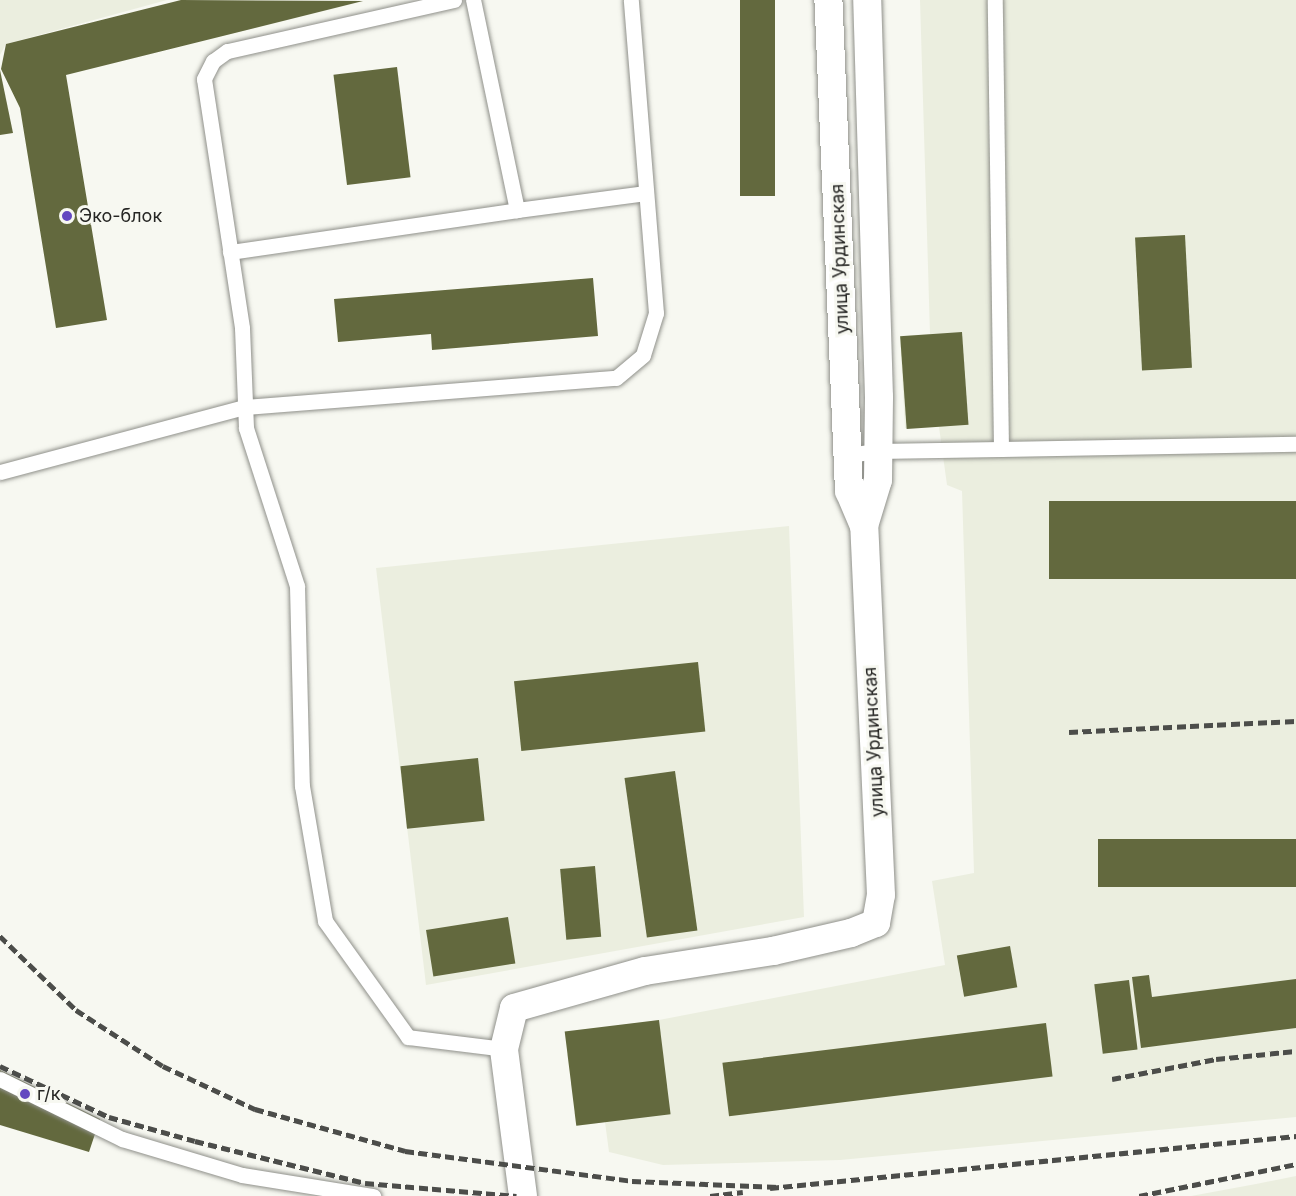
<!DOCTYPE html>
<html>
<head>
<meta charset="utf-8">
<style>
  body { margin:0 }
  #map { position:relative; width:1296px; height:1196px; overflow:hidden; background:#f7f8f1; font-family:Inter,sans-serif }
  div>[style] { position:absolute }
  .built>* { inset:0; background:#ebeedf }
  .building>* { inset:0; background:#63693e; transform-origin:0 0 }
  .roads { filter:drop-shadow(0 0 2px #8f908a) drop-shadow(0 0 2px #8f908a) }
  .service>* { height:15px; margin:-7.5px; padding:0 7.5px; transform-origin:7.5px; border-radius:7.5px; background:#fff }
  .minor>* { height:28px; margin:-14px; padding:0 14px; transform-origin:14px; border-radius:14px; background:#fff }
  .rail>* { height:4.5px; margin-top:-2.25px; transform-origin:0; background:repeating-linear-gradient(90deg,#4c4d4a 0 9px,transparent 0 13.5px) }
  .dots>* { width:16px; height:16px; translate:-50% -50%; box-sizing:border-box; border:3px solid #f7f8f1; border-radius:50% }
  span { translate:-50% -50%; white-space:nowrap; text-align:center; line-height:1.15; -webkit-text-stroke:6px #f7f8f1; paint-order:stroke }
  .poi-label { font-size:18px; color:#262624 }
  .left { translate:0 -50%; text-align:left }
  .street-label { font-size:18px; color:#262624 }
</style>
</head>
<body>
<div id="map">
  <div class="built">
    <div style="clip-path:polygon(0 0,167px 0,6px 44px,0 55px)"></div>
    <div style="clip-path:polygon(920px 0,1296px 0,1296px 1117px,840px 1160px,663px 1165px,609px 1152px,605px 1122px,577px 1126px,565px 1033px,659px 1020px,945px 965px,932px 881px,974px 873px,962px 491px,947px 485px,939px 427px,905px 428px,900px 336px,930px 334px)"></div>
    <div style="clip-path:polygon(789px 526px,804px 917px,426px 985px,376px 568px)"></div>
    <div style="clip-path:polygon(1296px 1176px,1296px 1196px,1191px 1196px,1256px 1184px)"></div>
  </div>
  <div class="building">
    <div style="clip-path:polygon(181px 0,363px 1px,66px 75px,107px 320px,56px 328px,20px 108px,1px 69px,6px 44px)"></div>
    <div style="left:740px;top:0;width:35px;height:196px"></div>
    <div style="left:397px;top:67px;width:111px;height:64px;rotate:83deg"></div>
    <div style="clip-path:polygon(0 70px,13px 133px,0 135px)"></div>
    <div style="left:1185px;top:235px;width:133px;height:50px;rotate:87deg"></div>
    <div style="clip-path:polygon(593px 278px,598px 336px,432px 350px,431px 334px,338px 342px,334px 299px)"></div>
    <div style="left:962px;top:332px;width:93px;height:62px;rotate:86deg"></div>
    <div style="left:1296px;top:501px;width:78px;height:247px;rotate:90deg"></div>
    <div style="left:698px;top:662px;width:70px;height:185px;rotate:84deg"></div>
    <div style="left:478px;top:758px;width:63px;height:78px;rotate:84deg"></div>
    <div style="left:675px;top:771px;width:161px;height:51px;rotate:82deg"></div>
    <div style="left:1296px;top:839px;width:48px;height:198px;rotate:90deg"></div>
    <div style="left:595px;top:866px;width:71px;height:35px;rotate:85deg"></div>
    <div style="left:508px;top:917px;width:47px;height:83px;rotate:81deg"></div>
    <div style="left:1010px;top:946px;width:42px;height:54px;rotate:80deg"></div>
    <div style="clip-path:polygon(1149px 975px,1152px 997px,1296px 979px,1296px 1028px,1141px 1048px,1132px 977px)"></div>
    <div style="left:1129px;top:980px;width:70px;height:35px;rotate:83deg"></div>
    <div style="left:659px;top:1020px;width:95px;height:95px;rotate:83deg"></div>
    <div style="left:1046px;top:1023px;width:54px;height:326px;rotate:83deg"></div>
    <div style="clip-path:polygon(0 1070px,100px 1119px,89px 1152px,0 1125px)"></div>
  </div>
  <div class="roads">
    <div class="service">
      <div style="left:454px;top:0;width:233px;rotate:167.3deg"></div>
      <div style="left:227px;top:51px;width:17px;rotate:144deg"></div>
      <div style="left:213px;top:61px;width:20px;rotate:117deg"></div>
      <div style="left:204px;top:79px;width:252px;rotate:81.3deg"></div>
      <div style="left:242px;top:328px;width:100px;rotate:87.7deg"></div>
      <div style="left:246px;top:428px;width:166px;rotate:72.1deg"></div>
      <div style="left:297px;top:586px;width:200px;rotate:88.6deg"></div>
      <div style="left:302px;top:786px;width:137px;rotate:80.3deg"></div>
      <div style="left:325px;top:921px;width:143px;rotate:54.4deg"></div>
      <div style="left:408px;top:1037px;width:97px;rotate:7.1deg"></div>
      <div style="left:517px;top:210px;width:130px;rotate:-7.5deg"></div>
      <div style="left:230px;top:252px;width:290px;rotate:-8.3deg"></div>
      <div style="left:517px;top:210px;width:215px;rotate:-101.8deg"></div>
      <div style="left:1001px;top:449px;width:295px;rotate:-1deg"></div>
      <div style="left:848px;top:455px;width:29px;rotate:-8deg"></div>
      <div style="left:877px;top:451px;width:124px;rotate:-0.9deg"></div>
      <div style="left:1001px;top:449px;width:449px;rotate:-90.8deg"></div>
      <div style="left:0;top:472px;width:253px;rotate:-14.9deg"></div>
      <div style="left:245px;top:407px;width:372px;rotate:-4.5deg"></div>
      <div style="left:616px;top:378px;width:35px;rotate:-40deg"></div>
      <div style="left:643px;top:355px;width:44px;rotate:-72.8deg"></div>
      <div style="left:656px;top:313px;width:314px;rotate:-94.6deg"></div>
      <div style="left:0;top:1079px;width:136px;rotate:26.2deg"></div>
      <div style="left:122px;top:1139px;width:125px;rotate:16.7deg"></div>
      <div style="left:242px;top:1175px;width:133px;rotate:9.1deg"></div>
    </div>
    <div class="minor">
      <div style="left:864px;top:526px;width:48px;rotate:-73.1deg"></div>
      <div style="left:878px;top:480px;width:83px;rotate:-89.3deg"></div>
      <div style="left:879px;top:397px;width:397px;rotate:-91.7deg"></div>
      <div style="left:523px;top:1196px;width:148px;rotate:-97.4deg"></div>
      <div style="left:504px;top:1049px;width:42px;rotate:-76.3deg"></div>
      <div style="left:514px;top:1008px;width:136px;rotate:-15.8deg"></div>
      <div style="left:645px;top:971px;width:130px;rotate:-8.9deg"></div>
      <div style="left:773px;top:951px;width:80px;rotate:-13deg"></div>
      <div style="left:851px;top:933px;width:27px;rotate:-22deg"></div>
      <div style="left:876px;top:923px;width:28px;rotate:-80deg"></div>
      <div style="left:881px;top:895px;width:369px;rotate:-92.6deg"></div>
      <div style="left:864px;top:526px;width:38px;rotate:-113deg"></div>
      <div style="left:849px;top:491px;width:491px;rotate:-92.4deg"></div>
    </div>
  </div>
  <div class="rail">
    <div style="left:1069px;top:732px;width:227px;rotate:-2.8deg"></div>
    <div style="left:0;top:936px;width:106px;rotate:44.2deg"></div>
    <div style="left:76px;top:1010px;width:103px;rotate:32.8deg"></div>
    <div style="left:163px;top:1066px;width:102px;rotate:25.1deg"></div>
    <div style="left:255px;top:1109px;width:156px;rotate:15.6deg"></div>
    <div style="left:405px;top:1151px;width:229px;rotate:7.5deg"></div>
    <div style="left:632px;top:1181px;width:147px;rotate:2.3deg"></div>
    <div style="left:0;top:1066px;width:120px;rotate:25.1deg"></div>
    <div style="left:109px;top:1117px;width:89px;rotate:15.6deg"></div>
    <div style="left:195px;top:1141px;width:175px;rotate:13.9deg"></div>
    <div style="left:365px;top:1183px;width:152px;rotate:4.9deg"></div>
    <div style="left:1112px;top:1079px;width:106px;rotate:-10.9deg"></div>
    <div style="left:1216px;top:1059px;width:80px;rotate:-5.7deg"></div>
    <div style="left:770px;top:1188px;width:529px;rotate:-5.65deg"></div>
    <div style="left:710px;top:1196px;width:33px;rotate:-7deg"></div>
    <div style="left:1139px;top:1196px;width:160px;rotate:-11.5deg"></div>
  </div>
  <div class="dots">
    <div style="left:67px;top:216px;background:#6348c0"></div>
    <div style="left:25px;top:1094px;background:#6348c0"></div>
  </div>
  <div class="poi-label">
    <span class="left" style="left:79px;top:216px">Эко-блок</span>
    <span class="left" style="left:37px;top:1094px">г/к</span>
  </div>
  <div class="street-label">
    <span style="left:840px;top:259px;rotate:-92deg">улица Урдинская</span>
    <span style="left:874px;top:742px;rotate:-93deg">улица Урдинская</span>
  </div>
</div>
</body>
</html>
